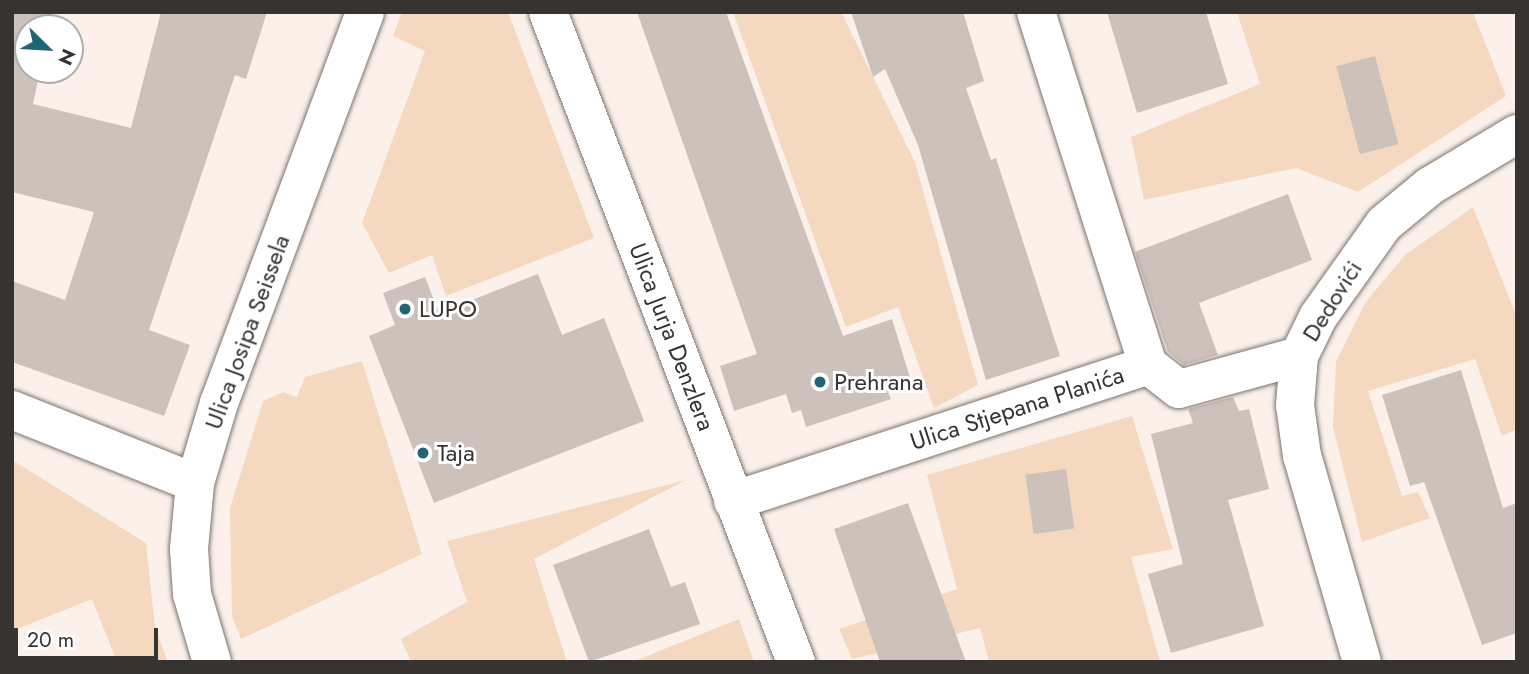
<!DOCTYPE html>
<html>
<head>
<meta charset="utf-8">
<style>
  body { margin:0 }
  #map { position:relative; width:1529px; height:674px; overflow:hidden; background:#fbf1ea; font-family:Jost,sans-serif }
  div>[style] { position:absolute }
  .green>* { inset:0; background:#f5d8c0 }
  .building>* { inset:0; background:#ccc2bb; transform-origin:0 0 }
  .roads { filter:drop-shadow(0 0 2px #7c746d) drop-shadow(0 0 2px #7c746d) }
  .minor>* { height:38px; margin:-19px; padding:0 19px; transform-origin:19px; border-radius:19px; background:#fff }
  .dots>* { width:19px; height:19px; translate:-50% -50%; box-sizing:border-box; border:4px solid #fff; border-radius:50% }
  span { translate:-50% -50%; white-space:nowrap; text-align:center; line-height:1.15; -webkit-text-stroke:6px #fff; paint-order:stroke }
  .street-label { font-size:24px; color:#373330 }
  .poi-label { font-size:24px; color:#373330 }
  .left { translate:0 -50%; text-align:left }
  .frame { position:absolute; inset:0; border:14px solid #373330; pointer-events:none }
  .north { position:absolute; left:14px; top:14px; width:70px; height:70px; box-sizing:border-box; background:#fff; border:2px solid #afadac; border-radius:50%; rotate:114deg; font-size:19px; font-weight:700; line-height:28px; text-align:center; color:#373330 }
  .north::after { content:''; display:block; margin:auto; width:24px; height:32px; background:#206576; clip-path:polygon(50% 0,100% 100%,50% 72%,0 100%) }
  .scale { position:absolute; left:14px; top:628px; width:144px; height:32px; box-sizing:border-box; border:4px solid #373330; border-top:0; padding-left:9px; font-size:21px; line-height:24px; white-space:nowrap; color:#373330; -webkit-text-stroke:5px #fff; paint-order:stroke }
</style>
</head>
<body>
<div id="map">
  <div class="green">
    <div style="clip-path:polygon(402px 12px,508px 12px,594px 238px,446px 296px,432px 255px,389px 273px,362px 223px,425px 51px,393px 36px)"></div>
    <div style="clip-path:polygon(733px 12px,841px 12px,915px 162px,978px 385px,934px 408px,898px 307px,846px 327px)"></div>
    <div style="clip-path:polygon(1237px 12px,1473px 12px,1506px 96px,1358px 192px,1296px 168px,1144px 200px,1131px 137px,1260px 84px)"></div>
    <div style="clip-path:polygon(1473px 207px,1517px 317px,1517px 429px,1502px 436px,1475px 359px,1368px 391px,1402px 496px,1418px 492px,1430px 518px,1362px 542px,1333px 427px,1336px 362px,1365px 303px,1405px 255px)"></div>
    <div style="clip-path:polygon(362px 361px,422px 554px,241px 639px,232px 616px,230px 508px,263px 401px,283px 392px,297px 397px,305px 377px)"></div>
    <div style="clip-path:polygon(1132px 416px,1173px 549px,1131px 557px,1160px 662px,989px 662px,980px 628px,852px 659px,839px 629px,957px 589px,927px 475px)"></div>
    <div style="clip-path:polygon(12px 460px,146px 543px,155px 627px,168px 662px,117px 662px,92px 599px,12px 631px)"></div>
    <div style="clip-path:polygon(686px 480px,534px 559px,567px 662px,411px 662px,401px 639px,467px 602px,447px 541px)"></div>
    <div style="clip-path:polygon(739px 619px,754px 662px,632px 662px)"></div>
  </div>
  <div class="building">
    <div style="clip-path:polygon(12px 12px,53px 12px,50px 28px,28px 28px,28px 70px,40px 70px,33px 104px,131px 128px,161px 12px,267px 12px,246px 79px,235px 75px,149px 330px,190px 345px,164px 416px,12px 362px,12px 281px,65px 300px,94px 212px,12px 192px)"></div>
    <div style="clip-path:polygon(637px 12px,726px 12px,843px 336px,892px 319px,912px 384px,888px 392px,891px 399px,806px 427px,801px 410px,792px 413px,786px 394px,734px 411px,720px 366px,757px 354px)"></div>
    <div style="clip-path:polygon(851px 12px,963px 12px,984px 81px,966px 88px,991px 160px,996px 158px,1060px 356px,986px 380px,918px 145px,885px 69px,873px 77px)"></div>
    <div style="clip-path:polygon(1107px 12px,1206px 12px,1228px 84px,1137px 113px)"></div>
    <div style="left:1375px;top:56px;width:91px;height:40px;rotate:75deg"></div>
    <div style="clip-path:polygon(1288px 194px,1312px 260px,1199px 303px,1218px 355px,1184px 365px,1168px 352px,1135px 252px)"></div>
    <div style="clip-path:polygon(538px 274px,562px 335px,604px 318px,644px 421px,434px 503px,369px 336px,395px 325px,383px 293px,425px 277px,439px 313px)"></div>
    <div style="clip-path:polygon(1461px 370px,1503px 508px,1517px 503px,1517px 633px,1482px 645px,1424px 482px,1410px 486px,1382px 395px)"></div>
    <div style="clip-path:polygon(1233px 397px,1239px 411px,1249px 409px,1269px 489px,1228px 500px,1264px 626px,1171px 653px,1148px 574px,1183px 564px,1151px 434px,1193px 423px,1188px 409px)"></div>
    <div style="left:1066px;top:469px;width:60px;height:41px;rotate:82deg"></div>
    <div style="clip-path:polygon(908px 503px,966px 662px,880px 662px,834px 529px)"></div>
    <div style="clip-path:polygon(649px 529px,671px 587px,685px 582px,700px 624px,589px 662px,553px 565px)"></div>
  </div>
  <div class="roads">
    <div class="minor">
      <div style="left:548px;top:12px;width:696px;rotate:69.12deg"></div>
      <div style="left:1036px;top:12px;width:370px;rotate:72.4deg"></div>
      <div style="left:1148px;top:365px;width:39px;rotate:38deg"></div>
      <div style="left:1179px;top:389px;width:124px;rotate:-15.4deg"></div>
      <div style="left:12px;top:410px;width:197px;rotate:21.7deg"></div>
      <div style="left:733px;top:501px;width:437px;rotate:-18.1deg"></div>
      <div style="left:212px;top:662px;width:71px;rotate:-106.4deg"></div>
      <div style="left:192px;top:594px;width:45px;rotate:-93.8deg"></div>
      <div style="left:189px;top:549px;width:66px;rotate:-84.8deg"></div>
      <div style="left:195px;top:483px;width:84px;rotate:-73.3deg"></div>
      <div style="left:219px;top:403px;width:417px;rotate:-69.5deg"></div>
      <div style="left:1362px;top:662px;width:215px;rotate:-106.2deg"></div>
      <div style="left:1302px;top:456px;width:51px;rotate:-97.8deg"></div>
      <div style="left:1295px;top:405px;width:49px;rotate:-85.3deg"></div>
      <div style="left:1299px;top:356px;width:43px;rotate:-64deg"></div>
      <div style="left:1318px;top:317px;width:114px;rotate:-54.6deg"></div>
      <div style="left:1384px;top:224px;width:60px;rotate:-39.6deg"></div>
      <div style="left:1430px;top:186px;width:101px;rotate:-30.9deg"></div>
    </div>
  </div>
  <div class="dots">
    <div style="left:405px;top:309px;background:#206576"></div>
    <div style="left:820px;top:382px;background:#206576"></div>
    <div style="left:423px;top:453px;background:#206576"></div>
  </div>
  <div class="street-label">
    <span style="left:1332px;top:301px;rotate:-58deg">Dedovići</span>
    <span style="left:247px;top:332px;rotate:-70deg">Ulica Josipa Seissela</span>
    <span style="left:672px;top:337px;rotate:69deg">Ulica Jurja Denzlera</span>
    <span style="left:1017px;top:408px;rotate:-18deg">Ulica Stjepana Planića</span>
  </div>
  <div class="poi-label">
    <span class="left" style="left:419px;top:309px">LUPO</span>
    <span class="left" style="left:834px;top:382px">Prehrana</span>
    <span class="left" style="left:437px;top:453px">Taja</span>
  </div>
  <div class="frame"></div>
  <div class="north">N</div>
  <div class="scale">20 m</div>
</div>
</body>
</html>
